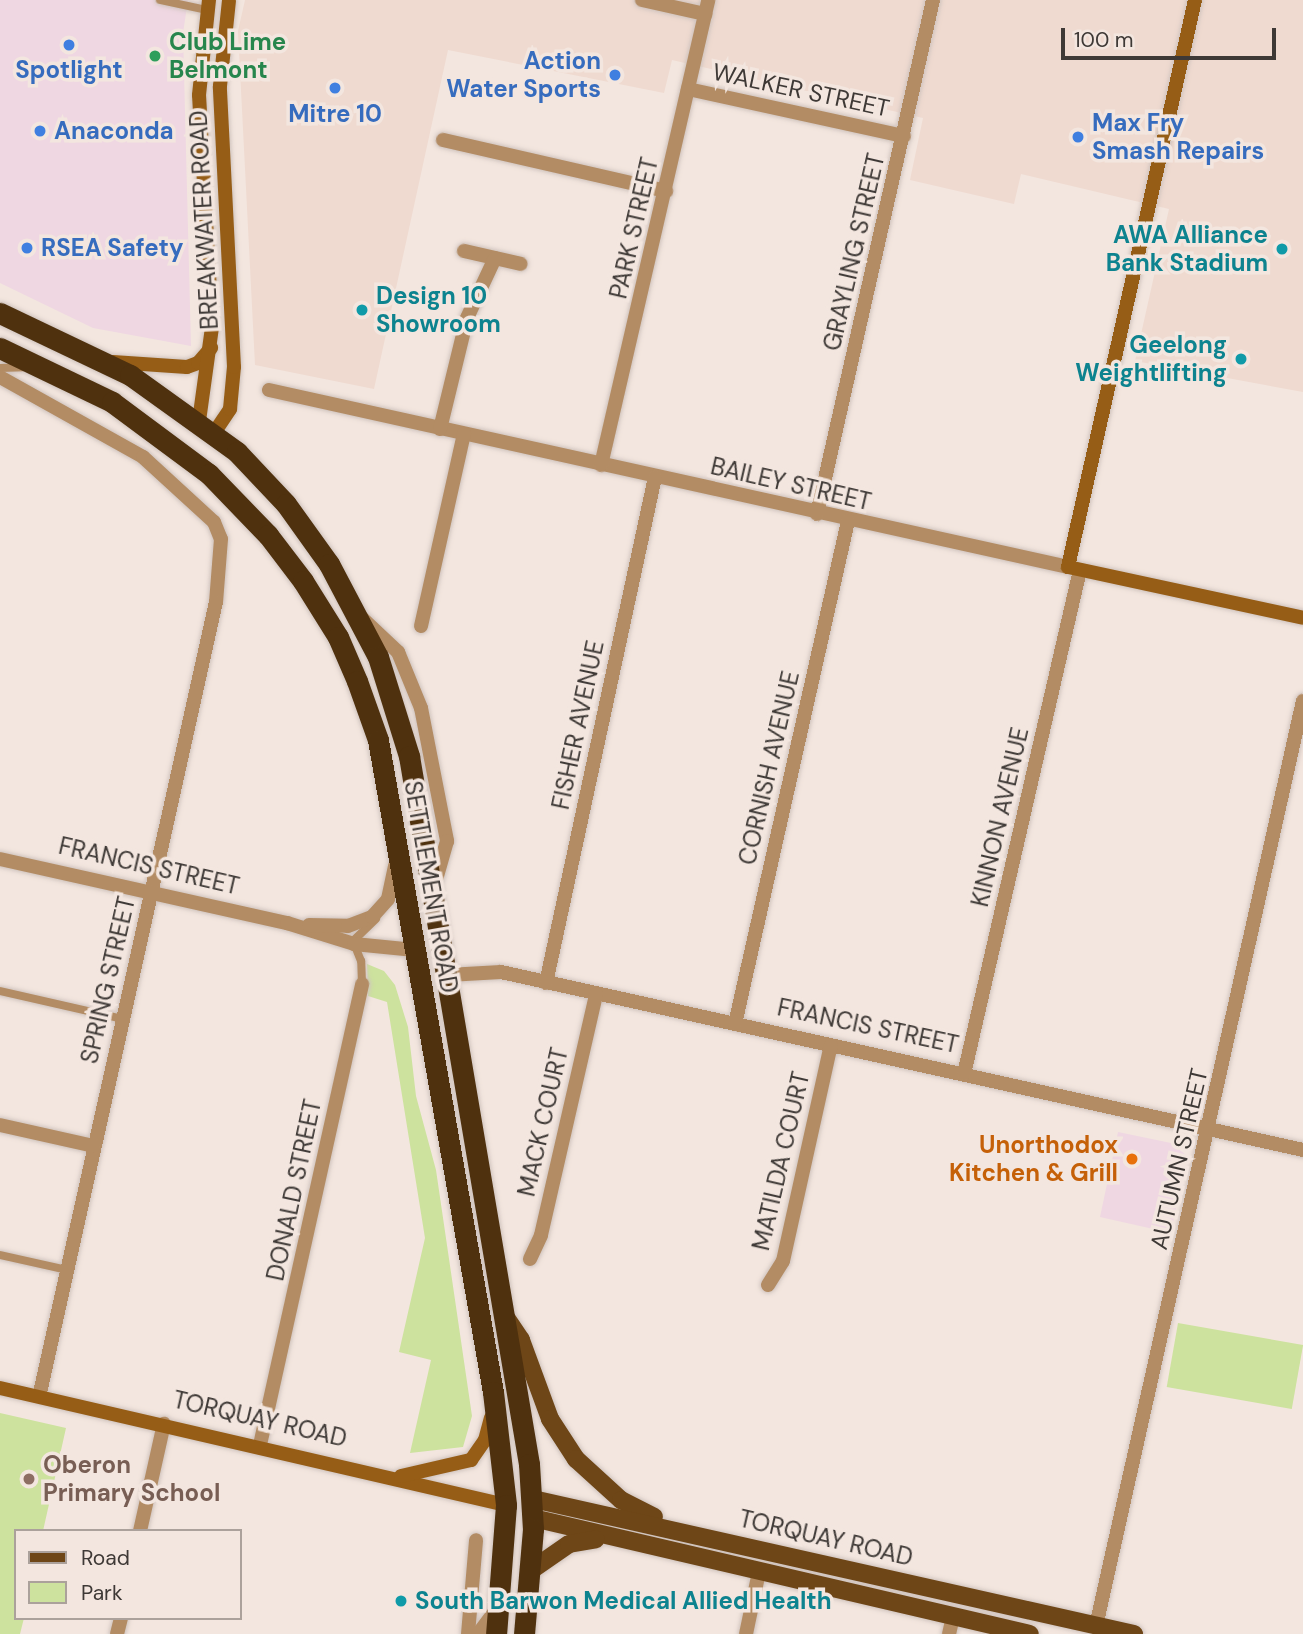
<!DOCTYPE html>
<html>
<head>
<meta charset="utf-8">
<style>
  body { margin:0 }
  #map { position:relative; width:1303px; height:1634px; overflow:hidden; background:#f3e6df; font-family:"DM Sans",sans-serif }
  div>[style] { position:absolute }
  .commercial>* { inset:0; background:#efd7e2 }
  .built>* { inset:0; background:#efdad0 }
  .green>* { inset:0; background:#cde29e; transform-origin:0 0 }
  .roads { filter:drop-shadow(0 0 2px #cfc3bd) drop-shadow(0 0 2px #cfc3bd) }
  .lane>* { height:8px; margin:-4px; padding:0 4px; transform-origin:4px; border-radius:4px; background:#b38c64 }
  .street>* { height:14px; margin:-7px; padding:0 7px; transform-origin:7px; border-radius:7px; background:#b38c64 }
  .secondary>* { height:14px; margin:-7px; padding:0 7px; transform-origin:7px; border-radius:7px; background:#965d16 }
  .primary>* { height:18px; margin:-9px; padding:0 9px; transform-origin:9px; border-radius:9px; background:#6e4617 }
  .highway>* { height:21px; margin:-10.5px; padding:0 10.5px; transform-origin:10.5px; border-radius:10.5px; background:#4f310e }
  .dots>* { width:19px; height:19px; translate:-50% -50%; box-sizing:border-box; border:4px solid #f3e6df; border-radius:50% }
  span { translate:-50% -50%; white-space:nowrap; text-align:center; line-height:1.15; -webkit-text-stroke:7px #f3e6df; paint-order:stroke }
  .leisure-label { font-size:24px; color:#27864d; font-weight:700 }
  .left { translate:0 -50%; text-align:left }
  .shop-label { font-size:24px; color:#366cbe; font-weight:700 }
  .right { translate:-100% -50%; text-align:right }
  .street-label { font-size:24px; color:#3e3936 }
  .culture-label { font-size:24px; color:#0d838f; font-weight:700 }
  .food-label { font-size:24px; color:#c56008; font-weight:700 }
  .education-label { font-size:24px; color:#785e54; font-weight:700 }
  .legend { position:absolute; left:14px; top:1529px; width:228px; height:91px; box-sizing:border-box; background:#f3e6df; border:2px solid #aba19b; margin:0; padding:9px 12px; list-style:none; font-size:21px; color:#3e3936 }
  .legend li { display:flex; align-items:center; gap:14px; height:35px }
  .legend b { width:35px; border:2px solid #aba19b }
  .scale { position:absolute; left:1061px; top:28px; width:215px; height:32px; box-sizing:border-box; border:4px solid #3e3936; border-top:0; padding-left:9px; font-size:21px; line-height:24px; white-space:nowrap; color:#3e3936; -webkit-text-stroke:5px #f3e6df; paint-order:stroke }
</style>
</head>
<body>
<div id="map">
  <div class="commercial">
    <div style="clip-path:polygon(0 0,188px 0,183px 33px,191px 346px,93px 328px,0 283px)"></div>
    <div style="clip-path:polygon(1118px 1132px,1171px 1143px,1186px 1155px,1171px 1233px,1100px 1217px)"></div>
  </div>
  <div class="built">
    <div style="clip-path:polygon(245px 0,1303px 0,1303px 392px,1135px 361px,1169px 209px,1021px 174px,1014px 204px,910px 180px,923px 118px,672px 60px,664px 93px,448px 50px,374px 389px,255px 365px,238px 31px)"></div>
  </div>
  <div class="green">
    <div style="clip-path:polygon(367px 964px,384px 971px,395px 985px,408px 1027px,416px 1096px,436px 1170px,472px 1416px,463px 1447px,410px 1453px,431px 1360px,399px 1352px,425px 1238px,387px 1002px,368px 996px)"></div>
    <div style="left:1178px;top:1323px;width:127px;height:65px;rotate:10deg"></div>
    <div style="clip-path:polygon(0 1413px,66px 1428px,43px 1531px,16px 1531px,16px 1618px,24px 1618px,20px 1634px,0 1634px)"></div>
  </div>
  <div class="roads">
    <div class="lane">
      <div style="left:160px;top:0;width:48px;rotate:12deg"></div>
      <div style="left:0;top:368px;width:24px;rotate:-2deg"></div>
      <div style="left:362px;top:984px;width:23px;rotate:-92deg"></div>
      <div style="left:361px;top:961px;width:22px;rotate:-112deg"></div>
      <div style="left:353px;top:941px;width:32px;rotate:-44deg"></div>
      <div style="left:0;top:991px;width:126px;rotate:12.8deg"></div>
      <div style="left:0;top:1255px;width:69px;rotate:12.6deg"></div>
    </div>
    <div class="street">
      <div style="left:642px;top:0;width:65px;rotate:12.5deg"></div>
      <div style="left:688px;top:89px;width:221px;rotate:12.3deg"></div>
      <div style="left:443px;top:140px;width:229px;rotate:12.9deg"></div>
      <div style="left:464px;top:251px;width:58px;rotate:12.8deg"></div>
      <div style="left:0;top:377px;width:164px;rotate:29.2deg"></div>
      <div style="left:143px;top:457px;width:96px;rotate:42.5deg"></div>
      <div style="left:214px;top:522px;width:18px;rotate:68deg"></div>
      <div style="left:221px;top:539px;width:63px;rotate:94.5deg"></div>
      <div style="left:216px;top:602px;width:814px;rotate:102.55deg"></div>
      <div style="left:269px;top:390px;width:818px;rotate:12.49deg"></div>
      <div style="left:440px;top:429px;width:114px;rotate:-76.3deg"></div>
      <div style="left:467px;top:318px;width:66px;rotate:-65deg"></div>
      <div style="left:601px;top:465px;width:477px;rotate:-77deg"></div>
      <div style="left:817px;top:514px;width:527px;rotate:-77.28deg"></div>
      <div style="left:362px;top:618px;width:50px;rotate:43.4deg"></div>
      <div style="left:398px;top:652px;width:61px;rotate:67.7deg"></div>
      <div style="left:421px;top:708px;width:136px;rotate:78.9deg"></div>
      <div style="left:447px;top:841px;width:51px;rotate:105.9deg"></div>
      <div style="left:421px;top:626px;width:197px;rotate:-77.4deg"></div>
      <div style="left:0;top:859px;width:294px;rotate:12.6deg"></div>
      <div style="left:287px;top:923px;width:70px;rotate:17.4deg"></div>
      <div style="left:354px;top:944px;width:61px;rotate:5.6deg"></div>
      <div style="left:309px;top:925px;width:39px;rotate:1deg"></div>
      <div style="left:348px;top:926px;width:26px;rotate:-21deg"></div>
      <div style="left:372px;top:917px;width:24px;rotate:-48deg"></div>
      <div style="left:388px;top:899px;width:34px;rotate:-78deg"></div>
      <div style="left:448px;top:975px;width:53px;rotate:-3.2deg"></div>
      <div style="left:501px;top:972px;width:822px;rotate:12.51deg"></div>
      <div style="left:546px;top:983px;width:518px;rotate:-77.84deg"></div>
      <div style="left:735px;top:1024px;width:516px;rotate:-77.34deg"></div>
      <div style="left:964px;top:1074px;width:517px;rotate:-77.04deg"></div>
      <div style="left:0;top:1125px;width:96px;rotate:12.6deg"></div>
      <div style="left:530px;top:1259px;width:26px;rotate:-65deg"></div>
      <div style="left:541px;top:1235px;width:247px;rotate:-77.1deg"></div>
      <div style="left:768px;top:1285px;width:28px;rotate:-58deg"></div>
      <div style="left:783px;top:1261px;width:221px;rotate:-77.5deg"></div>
      <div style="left:260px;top:1445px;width:472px;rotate:-77.5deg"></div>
      <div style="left:140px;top:1531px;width:110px;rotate:-77.4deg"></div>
      <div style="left:1096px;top:1626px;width:948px;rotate:-77.39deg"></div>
      <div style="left:117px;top:1634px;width:16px;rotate:-76deg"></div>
      <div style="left:468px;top:1634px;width:94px;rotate:-85.1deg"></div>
      <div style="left:478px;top:1634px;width:30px;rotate:-53deg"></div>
      <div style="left:746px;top:1634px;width:63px;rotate:-78.2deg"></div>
      <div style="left:949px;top:1634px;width:18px;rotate:-77deg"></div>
    </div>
    <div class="secondary">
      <div style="left:1195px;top:0;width:581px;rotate:102.63deg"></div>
      <div style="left:1068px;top:567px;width:240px;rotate:12.2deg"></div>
      <div style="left:113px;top:362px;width:74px;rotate:3.9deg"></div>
      <div style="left:187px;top:367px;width:12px;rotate:-20deg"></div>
      <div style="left:198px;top:363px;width:20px;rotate:-49deg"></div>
      <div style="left:199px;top:421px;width:95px;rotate:-82.1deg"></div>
      <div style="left:212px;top:327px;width:232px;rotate:-93.2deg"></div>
      <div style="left:199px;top:95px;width:96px;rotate:-84deg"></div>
      <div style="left:214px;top:433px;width:29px;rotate:-56deg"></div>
      <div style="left:230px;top:409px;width:42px;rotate:-84.6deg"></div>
      <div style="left:234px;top:367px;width:281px;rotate:-92.9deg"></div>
      <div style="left:220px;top:86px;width:86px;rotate:-84deg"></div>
      <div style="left:0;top:1388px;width:519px;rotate:13.02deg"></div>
      <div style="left:401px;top:1476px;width:72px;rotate:-12.9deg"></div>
      <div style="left:471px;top:1460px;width:24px;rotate:-55deg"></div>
      <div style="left:485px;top:1440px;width:23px;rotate:-75deg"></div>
    </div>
    <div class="primary">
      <div style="left:507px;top:1319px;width:25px;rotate:56deg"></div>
      <div style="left:521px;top:1340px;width:84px;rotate:69.8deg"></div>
      <div style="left:550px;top:1419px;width:48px;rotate:57deg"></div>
      <div style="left:576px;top:1459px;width:61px;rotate:42.3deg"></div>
      <div style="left:621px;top:1500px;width:37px;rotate:27deg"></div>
      <div style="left:533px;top:1499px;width:616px;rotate:12.66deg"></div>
      <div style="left:533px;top:1518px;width:510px;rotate:13.14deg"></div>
      <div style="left:530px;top:1571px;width:47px;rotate:-34.7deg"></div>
      <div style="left:569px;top:1544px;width:27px;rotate:-10deg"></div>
    </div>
    <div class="highway">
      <div style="left:0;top:313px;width:144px;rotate:25.5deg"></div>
      <div style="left:130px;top:375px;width:132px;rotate:35.7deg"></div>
      <div style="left:237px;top:452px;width:71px;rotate:46.7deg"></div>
      <div style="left:286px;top:504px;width:74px;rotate:54.4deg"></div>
      <div style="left:329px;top:564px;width:105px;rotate:62.2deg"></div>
      <div style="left:378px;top:657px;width:104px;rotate:72.6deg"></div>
      <div style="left:409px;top:756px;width:718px;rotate:80.38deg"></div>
      <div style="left:529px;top:1464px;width:65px;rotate:86.5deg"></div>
      <div style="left:533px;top:1529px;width:105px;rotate:94.9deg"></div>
      <div style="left:0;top:348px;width:124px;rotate:25.7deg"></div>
      <div style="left:112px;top:402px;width:121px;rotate:36.6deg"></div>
      <div style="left:209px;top:474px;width:85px;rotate:46deg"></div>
      <div style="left:268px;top:535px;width:58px;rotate:52.7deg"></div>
      <div style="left:303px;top:581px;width:66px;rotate:58deg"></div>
      <div style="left:338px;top:637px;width:48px;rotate:66.6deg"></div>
      <div style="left:357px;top:681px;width:63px;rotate:70.4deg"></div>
      <div style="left:378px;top:740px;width:662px;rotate:80deg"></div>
      <div style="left:493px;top:1392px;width:114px;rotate:83.4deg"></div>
      <div style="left:506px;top:1505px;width:129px;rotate:94.4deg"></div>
    </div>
  </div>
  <div class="dots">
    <div style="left:69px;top:45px;background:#3f7fe0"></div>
    <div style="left:155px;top:56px;background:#2e9e5b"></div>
    <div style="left:615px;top:75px;background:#3f7fe0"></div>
    <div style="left:335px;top:88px;background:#3f7fe0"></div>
    <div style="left:40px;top:131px;background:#3f7fe0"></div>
    <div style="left:1078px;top:137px;background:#3f7fe0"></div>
    <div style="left:27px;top:248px;background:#3f7fe0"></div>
    <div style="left:1282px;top:249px;background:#0f9aa8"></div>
    <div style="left:362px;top:310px;background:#0f9aa8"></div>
    <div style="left:1241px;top:359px;background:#0f9aa8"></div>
    <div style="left:1132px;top:1159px;background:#e8710a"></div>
    <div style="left:29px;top:1479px;background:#8d6e63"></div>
    <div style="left:401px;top:1601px;background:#0f9aa8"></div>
  </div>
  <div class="leisure-label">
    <span class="left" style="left:169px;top:56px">Club Lime<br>Belmont</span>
  </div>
  <div class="shop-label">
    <span class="right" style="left:601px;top:75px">Action<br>Water Sports</span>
    <span style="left:69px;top:70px">Spotlight</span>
    <span style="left:335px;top:114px">Mitre 10</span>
    <span class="left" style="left:1092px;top:137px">Max Fry<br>Smash Repairs</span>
    <span class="left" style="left:54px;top:131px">Anaconda</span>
    <span class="left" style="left:41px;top:248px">RSEA Safety</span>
  </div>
  <div class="street-label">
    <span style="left:801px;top:90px;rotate:12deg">WALKER STREET</span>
    <span style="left:204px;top:220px;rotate:-93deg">BREAKWATER ROAD</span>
    <span style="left:634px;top:228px;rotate:-77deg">PARK STREET</span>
    <span style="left:854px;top:252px;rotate:-77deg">GRAYLING STREET</span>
    <span style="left:791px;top:484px;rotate:13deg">BAILEY STREET</span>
    <span style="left:578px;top:725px;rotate:-78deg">FISHER AVENUE</span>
    <span style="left:769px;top:768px;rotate:-77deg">CORNISH AVENUE</span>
    <span style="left:1000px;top:817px;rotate:-77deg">KINNON AVENUE</span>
    <span style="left:149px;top:866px;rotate:13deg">FRANCIS STREET</span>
    <span style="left:431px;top:887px;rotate:80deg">SETTLEMENT ROAD</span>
    <span style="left:108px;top:980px;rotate:-77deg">SPRING STREET</span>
    <span style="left:868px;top:1026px;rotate:12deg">FRANCIS STREET</span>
    <span style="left:543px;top:1122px;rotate:-77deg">MACK COURT</span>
    <span style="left:1179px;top:1159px;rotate:-77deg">AUTUMN STREET</span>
    <span style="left:781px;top:1161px;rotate:-77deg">MATILDA COURT</span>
    <span style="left:294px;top:1190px;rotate:-78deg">DONALD STREET</span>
    <span style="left:260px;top:1419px;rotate:13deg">TORQUAY ROAD</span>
    <span style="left:826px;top:1538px;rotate:13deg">TORQUAY ROAD</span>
  </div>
  <div class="culture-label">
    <span class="right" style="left:1268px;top:249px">AWA Alliance<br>Bank Stadium</span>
    <span class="left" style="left:376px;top:310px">Design 10<br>Showroom</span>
    <span class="right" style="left:1227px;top:359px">Geelong<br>Weightlifting</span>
    <span class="left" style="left:415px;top:1601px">South Barwon Medical Allied Health</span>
  </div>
  <div class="food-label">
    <span class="right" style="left:1118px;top:1159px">Unorthodox<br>Kitchen &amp; Grill</span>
  </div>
  <div class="education-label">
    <span class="left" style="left:43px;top:1479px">Oberon<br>Primary School</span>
  </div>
  <ul class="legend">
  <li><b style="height:9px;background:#6e4617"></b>Road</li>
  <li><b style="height:19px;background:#cde29e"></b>Park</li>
  </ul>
  <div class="scale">100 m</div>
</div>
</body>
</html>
